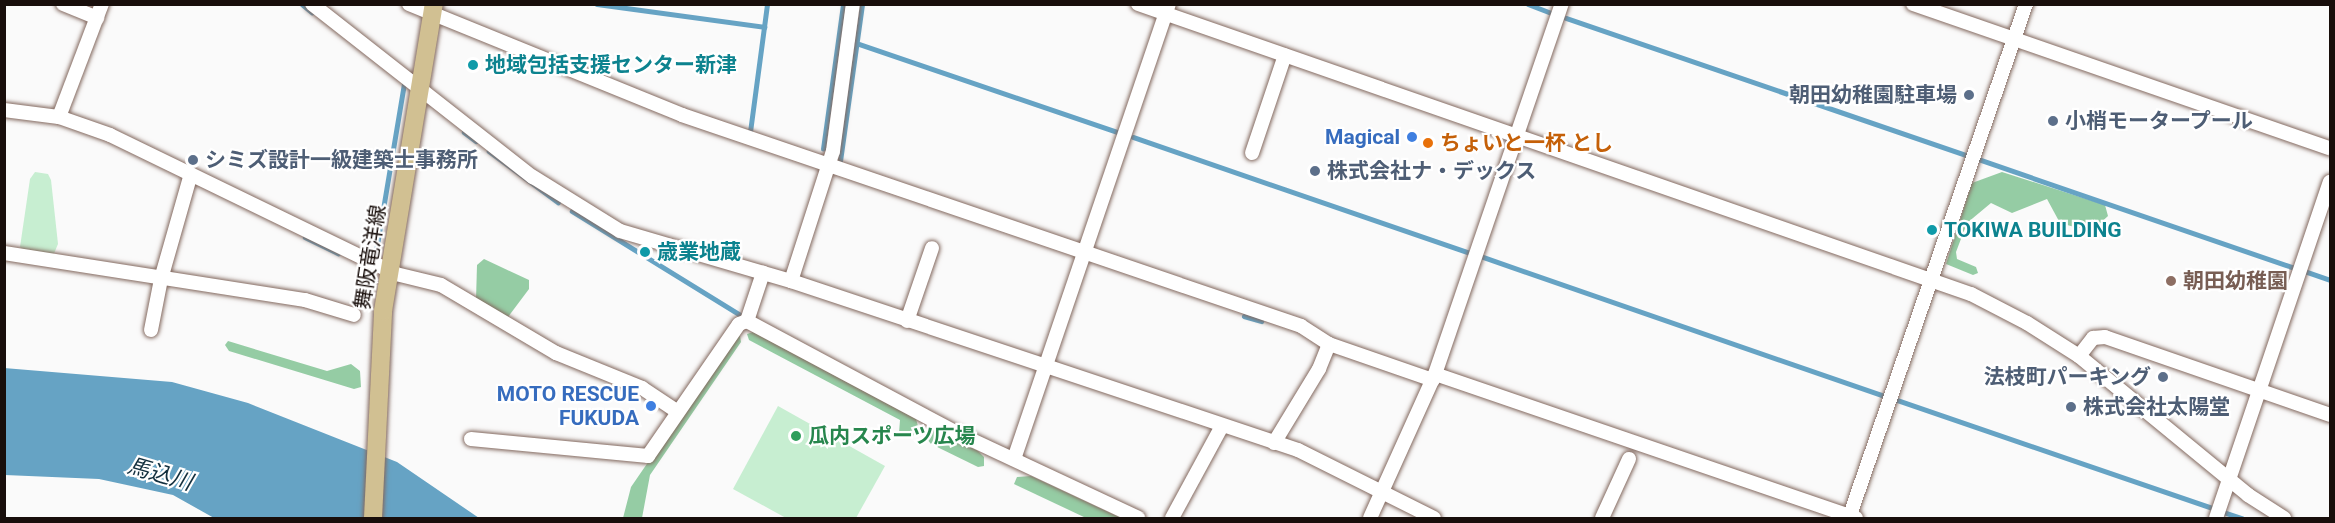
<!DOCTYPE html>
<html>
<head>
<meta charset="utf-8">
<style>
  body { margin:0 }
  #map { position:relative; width:2335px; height:523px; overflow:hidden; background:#fafafa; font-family:Roboto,"Noto Sans JP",sans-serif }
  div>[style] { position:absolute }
  .green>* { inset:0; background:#c7eed1 }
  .forest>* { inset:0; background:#95cca4 }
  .water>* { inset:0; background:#66a3c4 }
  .stream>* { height:4.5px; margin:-2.25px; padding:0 2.25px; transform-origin:2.25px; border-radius:2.25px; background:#66a3c4 }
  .roads { filter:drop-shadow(0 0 2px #83695f) drop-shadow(0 0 2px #83695f) }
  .minor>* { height:14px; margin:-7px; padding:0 7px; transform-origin:7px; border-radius:7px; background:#fff }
  .major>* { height:18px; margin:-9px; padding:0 9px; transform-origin:9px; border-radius:9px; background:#d1c092 }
  .dots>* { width:16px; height:16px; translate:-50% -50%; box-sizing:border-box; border:3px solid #fff; border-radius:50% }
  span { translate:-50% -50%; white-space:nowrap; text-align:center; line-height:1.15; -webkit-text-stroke:4.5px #fff; paint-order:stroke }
  .culture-label { font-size:21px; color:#0d838f; font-weight:700 }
  .left { translate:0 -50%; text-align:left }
  .service-label { font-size:21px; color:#4e5e75; font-weight:700 }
  .right { translate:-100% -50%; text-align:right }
  .shop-label { font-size:21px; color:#366cbe; font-weight:700 }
  .food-label { font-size:21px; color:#c56008; font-weight:700 }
  .street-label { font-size:21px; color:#180e0b }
  .education-label { font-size:21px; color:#785e54; font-weight:700 }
  .leisure-label { font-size:21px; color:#27864d; font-weight:700 }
  .water-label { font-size:22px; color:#122f3e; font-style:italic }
  .frame { position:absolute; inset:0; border:6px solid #180e0b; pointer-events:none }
</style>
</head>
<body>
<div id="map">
  <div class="green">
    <div style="clip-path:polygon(35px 172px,48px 174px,51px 180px,58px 244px,53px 256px,24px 251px,20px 247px,30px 179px)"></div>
    <div style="clip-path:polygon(778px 406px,885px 466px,856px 518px,786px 518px,733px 489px)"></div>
  </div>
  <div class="forest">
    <div style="clip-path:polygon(2002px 172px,2105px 205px,2108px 216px,2095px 228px,2078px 228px,2060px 223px,2047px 199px,2012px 213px,1991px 203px,1967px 223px,1956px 252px,1957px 259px,1976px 267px,1978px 273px,1973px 275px,1946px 264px,1972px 183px)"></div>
    <div style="clip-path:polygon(484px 259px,529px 280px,529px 289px,508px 317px,476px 300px,477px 265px)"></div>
    <div style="clip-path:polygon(753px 332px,916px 419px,918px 426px,913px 436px,907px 438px,899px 433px,900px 420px,749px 340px,747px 334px)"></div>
    <div style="clip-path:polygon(740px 336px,741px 342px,650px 475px,642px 518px,623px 518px,631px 487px,734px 337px)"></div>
    <div style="clip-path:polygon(228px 341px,327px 371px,351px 364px,360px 371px,361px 387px,354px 389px,229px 351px,225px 345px)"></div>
    <div style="clip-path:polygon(933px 430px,978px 451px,984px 457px,984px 466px,978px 467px,931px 444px,927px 439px)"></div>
    <div style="clip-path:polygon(1031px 476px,1121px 518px,1086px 518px,1014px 484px,1017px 477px)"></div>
  </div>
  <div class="water">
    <div style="clip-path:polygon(4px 368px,172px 382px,248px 403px,397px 462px,479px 518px,214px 518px,173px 495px,99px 479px,5px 475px)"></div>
  </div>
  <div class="stream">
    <div style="left:302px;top:4px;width:13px;rotate:39deg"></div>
    <div style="left:597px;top:4px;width:169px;rotate:7.8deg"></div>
    <div style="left:1528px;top:4px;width:26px;rotate:21deg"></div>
    <div style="left:1566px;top:18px;width:425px;rotate:18.9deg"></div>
    <div style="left:856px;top:43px;width:280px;rotate:18.8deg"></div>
    <div style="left:464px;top:132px;width:15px;rotate:37deg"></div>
    <div style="left:750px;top:132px;width:129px;rotate:-82.4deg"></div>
    <div style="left:1133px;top:137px;width:355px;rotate:19deg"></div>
    <div style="left:823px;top:149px;width:146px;rotate:-82.1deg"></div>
    <div style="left:489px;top:151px;width:86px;rotate:36.5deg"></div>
    <div style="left:1978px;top:159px;width:335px;rotate:19deg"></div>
    <div style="left:840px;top:161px;width:159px;rotate:-82deg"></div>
    <div style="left:572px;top:211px;width:196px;rotate:31.7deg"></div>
    <div style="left:305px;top:237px;width:37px;rotate:26deg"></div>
    <div style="left:376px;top:251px;width:170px;rotate:-80.5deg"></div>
    <div style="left:1483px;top:257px;width:425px;rotate:19.1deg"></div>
    <div style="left:2307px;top:272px;width:24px;rotate:19deg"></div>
    <div style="left:1244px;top:316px;width:18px;rotate:16deg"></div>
    <div style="left:1894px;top:399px;width:339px;rotate:18.9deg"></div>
    <div style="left:2223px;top:512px;width:20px;rotate:18deg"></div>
  </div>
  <div class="roads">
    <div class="minor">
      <div style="left:63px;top:4px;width:37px;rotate:22deg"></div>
      <div style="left:312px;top:4px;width:281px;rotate:38.1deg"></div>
      <div style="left:533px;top:177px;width:102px;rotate:31.8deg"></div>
      <div style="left:620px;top:231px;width:178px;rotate:16.3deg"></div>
      <div style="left:791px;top:281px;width:534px;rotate:18.43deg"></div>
      <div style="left:1298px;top:450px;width:152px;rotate:26.6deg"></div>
      <div style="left:409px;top:4px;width:295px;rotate:22.1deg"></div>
      <div style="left:682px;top:115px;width:654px;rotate:18.82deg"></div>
      <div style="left:1301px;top:326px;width:33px;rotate:33deg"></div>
      <div style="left:1329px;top:344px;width:110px;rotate:19.1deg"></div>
      <div style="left:1138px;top:4px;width:882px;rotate:19.2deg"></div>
      <div style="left:1971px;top:294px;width:63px;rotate:27.4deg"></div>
      <div style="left:2027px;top:323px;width:62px;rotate:32.4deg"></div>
      <div style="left:2079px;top:356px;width:219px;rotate:39.4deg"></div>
      <div style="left:2248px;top:495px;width:43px;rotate:32.6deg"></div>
      <div style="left:1913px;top:4px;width:441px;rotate:19.1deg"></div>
      <div style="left:4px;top:110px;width:55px;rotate:7.3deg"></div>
      <div style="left:59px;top:117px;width:54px;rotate:19.4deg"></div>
      <div style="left:110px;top:135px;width:318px;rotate:25.9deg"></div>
      <div style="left:396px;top:274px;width:46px;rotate:13.7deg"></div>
      <div style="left:441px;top:285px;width:134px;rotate:30.6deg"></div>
      <div style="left:556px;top:353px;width:93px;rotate:22.1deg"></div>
      <div style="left:642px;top:388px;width:43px;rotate:33.7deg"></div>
      <div style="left:59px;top:117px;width:121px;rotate:-69.2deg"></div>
      <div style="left:1252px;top:153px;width:103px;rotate:-71.4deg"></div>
      <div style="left:4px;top:253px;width:305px;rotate:8.9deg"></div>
      <div style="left:305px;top:300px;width:51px;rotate:17deg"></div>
      <div style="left:791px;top:281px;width:137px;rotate:-72.1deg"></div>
      <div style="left:833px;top:151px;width:148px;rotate:-82.3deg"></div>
      <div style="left:747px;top:321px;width:240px;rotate:28.1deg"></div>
      <div style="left:959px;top:434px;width:198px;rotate:25.1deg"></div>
      <div style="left:907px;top:321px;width:77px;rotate:-71.1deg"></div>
      <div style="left:151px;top:330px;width:52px;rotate:-78.9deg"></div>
      <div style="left:161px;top:279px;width:109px;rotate:-74.1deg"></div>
      <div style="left:2079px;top:356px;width:23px;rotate:-52deg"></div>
      <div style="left:2093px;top:338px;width:12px;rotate:-5deg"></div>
      <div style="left:2105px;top:337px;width:238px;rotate:19.1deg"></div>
      <div style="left:1435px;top:374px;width:445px;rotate:18.9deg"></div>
      <div style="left:471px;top:439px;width:178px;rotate:5.5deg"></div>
      <div style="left:648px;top:456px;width:160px;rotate:-55.4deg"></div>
      <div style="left:739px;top:324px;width:9px;rotate:-21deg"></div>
      <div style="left:747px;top:321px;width:51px;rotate:-71.6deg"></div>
      <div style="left:1274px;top:443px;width:87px;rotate:-58.7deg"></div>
      <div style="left:1319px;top:369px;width:27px;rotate:-68deg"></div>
      <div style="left:1014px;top:459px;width:481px;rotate:-71.2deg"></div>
      <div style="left:1172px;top:518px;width:105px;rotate:-61.5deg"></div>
      <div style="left:1370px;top:518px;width:158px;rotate:-65.7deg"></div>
      <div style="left:1435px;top:374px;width:391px;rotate:-71.1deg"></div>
      <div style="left:1602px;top:518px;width:65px;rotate:-65.4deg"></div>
      <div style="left:1849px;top:518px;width:544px;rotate:-71deg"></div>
      <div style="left:2216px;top:518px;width:355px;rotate:-71.3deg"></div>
    </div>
    <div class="major">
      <div style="left:373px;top:518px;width:207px;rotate:-87.2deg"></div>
      <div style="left:383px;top:311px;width:311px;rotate:-80.6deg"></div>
    </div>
  </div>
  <div class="dots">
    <div style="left:473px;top:65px;background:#0f9aa8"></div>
    <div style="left:1969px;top:95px;background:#5c6f8a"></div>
    <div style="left:2053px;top:121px;background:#5c6f8a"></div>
    <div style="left:1412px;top:137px;background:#3f7fe0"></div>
    <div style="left:1428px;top:143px;background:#e8710a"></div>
    <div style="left:193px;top:160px;background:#5c6f8a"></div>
    <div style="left:1315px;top:171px;background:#5c6f8a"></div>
    <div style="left:1932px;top:230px;background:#0f9aa8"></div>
    <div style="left:645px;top:252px;background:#0f9aa8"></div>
    <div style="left:2171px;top:281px;background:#8d6e63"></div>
    <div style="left:2163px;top:377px;background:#5c6f8a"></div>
    <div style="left:651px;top:406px;background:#3f7fe0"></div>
    <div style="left:2071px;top:407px;background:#5c6f8a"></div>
    <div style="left:796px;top:436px;background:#2e9e5b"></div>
  </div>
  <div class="culture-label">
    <span class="left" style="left:485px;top:65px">地域包括支援センター新津</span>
    <span class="left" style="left:1944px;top:230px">TOKIWA BUILDING</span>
    <span class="left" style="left:657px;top:252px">歳業地蔵</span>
  </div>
  <div class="service-label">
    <span class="right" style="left:1957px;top:95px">朝田幼稚園駐車場</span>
    <span class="left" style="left:2065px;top:121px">小梢モータープール</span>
    <span class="left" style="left:205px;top:160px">シミズ設計一級建築士事務所</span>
    <span class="left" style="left:1327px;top:171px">株式会社ナ・デックス</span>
    <span class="right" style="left:2151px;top:377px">法枝町パーキング</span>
    <span class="left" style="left:2083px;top:407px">株式会社太陽堂</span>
  </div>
  <div class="shop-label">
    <span class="right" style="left:1400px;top:137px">Magical</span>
    <span class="right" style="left:639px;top:406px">MOTO RESCUE<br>FUKUDA</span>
  </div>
  <div class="food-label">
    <span class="left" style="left:1440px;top:143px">ちょいと一杯 とし</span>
  </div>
  <div class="street-label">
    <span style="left:370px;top:257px;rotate:-81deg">舞阪竜洋線</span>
  </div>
  <div class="education-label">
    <span class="left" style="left:2183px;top:281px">朝田幼稚園</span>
  </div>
  <div class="leisure-label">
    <span class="left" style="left:808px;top:436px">瓜内スポーツ広場</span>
  </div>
  <div class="water-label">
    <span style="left:160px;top:474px;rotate:16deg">馬込川</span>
  </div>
  <div class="frame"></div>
</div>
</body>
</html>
